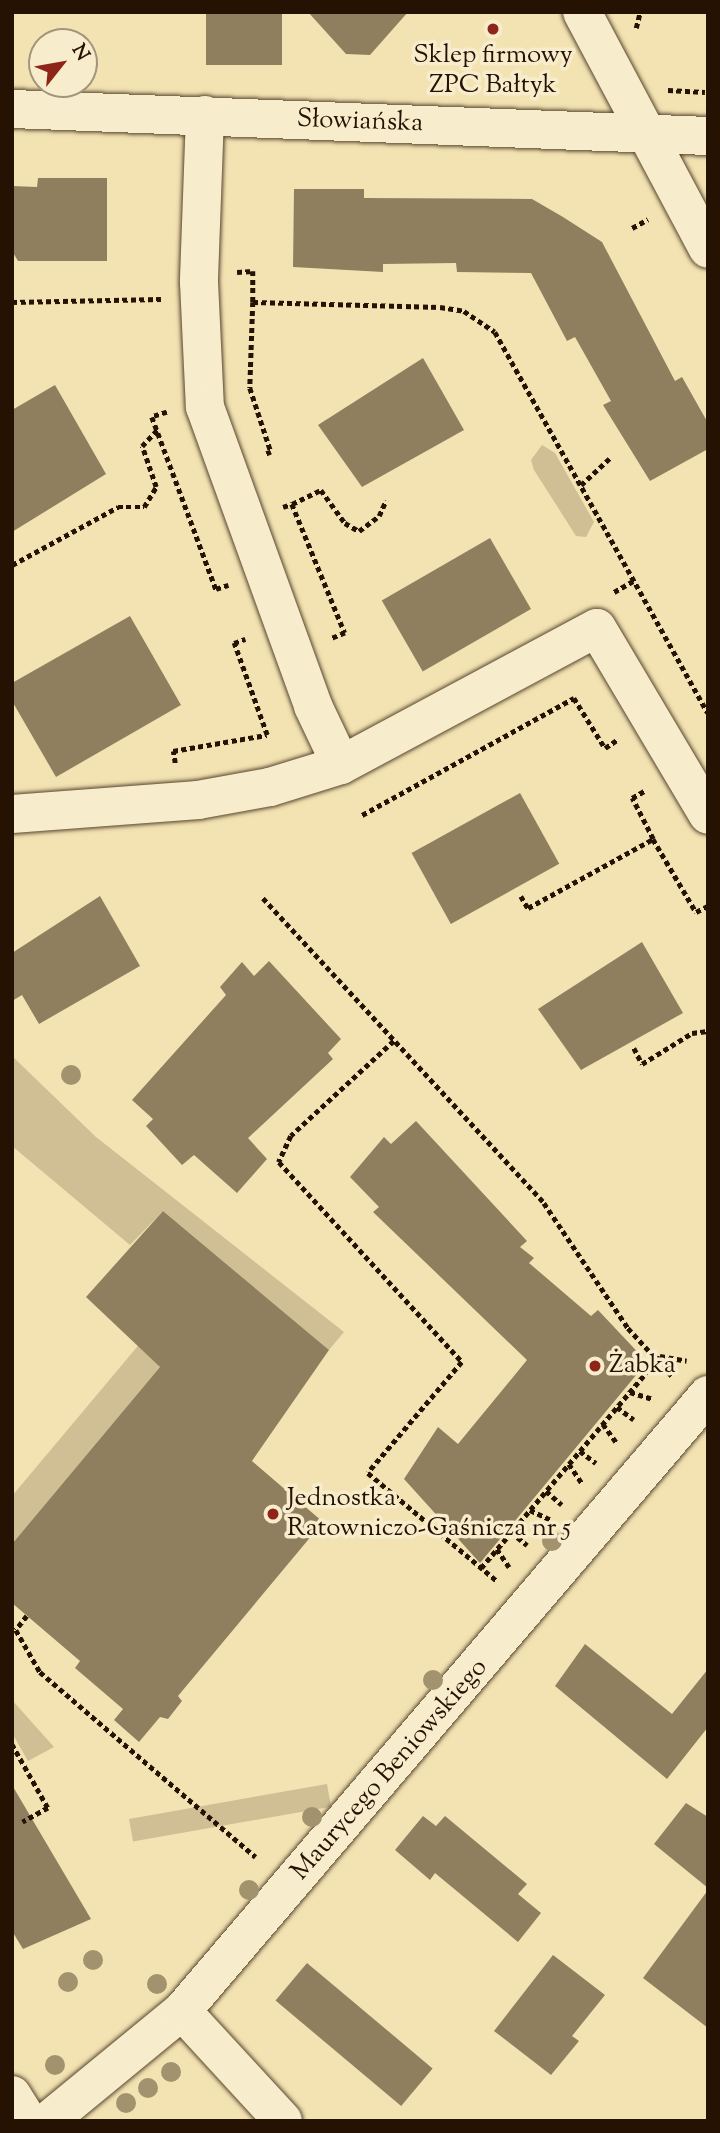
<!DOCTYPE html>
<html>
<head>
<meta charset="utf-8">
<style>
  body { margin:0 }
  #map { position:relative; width:720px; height:2133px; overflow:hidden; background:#f3e3b2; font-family:"Sorts Mill Goudy",serif }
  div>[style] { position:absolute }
  .green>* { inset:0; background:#d0bf94; transform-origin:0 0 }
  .building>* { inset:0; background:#907f5e; transform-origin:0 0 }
  .path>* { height:4.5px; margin-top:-2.25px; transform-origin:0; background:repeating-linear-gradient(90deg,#251203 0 5px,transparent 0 8.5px) }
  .roads { filter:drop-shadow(0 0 2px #58462f) drop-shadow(0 0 2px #58462f) }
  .minor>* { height:38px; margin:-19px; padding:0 19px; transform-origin:19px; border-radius:19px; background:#f7edcd }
  .trees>* { width:20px; height:20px; margin:-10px; border-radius:50%; background:#a3926e }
  .dots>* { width:19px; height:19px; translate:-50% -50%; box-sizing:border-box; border:4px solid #f7edcd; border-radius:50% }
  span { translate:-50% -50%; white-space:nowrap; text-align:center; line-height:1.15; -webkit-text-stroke:7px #f7edcd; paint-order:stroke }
  .poi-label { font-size:26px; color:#251203 }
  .left { translate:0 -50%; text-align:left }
  .street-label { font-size:26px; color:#251203 }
  .frame { position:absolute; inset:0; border:14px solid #251203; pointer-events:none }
  .north { position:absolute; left:28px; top:28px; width:70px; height:70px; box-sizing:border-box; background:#f7edcd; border:2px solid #a3957c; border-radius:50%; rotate:59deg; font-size:19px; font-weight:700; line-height:28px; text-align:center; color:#251203 }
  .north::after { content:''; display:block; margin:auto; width:24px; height:32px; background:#8f2418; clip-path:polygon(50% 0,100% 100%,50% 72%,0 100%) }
</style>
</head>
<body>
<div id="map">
  <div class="green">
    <div style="clip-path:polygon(542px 445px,555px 453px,594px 522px,586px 537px,576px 536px,534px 470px,531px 460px)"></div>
    <div style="clip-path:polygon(12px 1056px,96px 1137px,344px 1332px,329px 1350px,163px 1211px,130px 1245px,12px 1146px)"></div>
    <div style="clip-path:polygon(142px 1341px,160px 1367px,12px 1544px,12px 1496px)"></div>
    <div style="clip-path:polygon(12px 1700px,54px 1747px,28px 1761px,12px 1733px)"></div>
    <div style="left:327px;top:1784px;width:23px;height:201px;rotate:80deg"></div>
  </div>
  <div class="building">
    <div style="left:206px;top:12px;width:76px;height:53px"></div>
    <div style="clip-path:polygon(308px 12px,408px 12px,370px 55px,346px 54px)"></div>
    <div style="clip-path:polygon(38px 178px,107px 178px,107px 261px,18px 261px,12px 251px,12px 186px,37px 187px)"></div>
    <div style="clip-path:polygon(294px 189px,364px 189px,364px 198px,532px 199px,563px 217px,602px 242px,675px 381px,682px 377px,708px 423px,708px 449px,650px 481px,603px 405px,611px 401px,575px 337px,567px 341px,531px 273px,457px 272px,456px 263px,383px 264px,383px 272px,293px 267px)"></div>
    <div style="clip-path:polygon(423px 358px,464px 430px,362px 487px,318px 425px)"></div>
    <div style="clip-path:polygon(55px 385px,106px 474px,12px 532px,12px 410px)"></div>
    <div style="left:490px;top:538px;width:82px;height:125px;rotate:60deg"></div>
    <div style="clip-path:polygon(130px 616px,181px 705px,56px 777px,12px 701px,12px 683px)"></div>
    <div style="left:520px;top:793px;width:81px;height:124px;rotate:61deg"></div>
    <div style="clip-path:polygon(100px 896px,140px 966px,39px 1024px,22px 995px,12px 1001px,12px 953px)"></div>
    <div style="clip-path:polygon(642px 942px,683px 1013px,581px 1070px,538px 1009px)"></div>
    <div style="clip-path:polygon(269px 961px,341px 1039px,328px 1053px,333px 1059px,248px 1138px,267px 1159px,237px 1193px,194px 1155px,182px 1165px,146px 1126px,153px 1119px,132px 1100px,226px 995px,220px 987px,242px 962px,254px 976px)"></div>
    <div style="clip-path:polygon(416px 1121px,527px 1241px,520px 1247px,534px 1258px,529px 1263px,591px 1316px,598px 1310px,647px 1362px,480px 1563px,404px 1479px,438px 1427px,458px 1444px,527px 1360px,373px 1212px,379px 1207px,350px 1177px,384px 1137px,391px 1144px)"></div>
    <div style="clip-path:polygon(163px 1211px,329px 1350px,252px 1461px,323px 1522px,178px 1696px,182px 1701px,168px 1719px,160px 1717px,139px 1742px,114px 1720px,123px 1709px,75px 1668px,80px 1661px,12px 1603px,12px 1544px,160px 1367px,86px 1297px)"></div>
    <div style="clip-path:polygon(585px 1644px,672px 1714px,708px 1669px,708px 1727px,667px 1779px,555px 1686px)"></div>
    <div style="clip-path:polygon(12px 1785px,91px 1919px,23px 1949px,12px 1931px)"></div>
    <div style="clip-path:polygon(686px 1803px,708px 1817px,708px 1888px,654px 1844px)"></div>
    <div style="clip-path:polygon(423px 1816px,436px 1826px,445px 1816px,527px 1884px,518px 1894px,541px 1913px,518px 1942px,435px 1873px,430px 1880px,395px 1850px)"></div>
    <div style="clip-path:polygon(708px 1890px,708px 2028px,643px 1978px)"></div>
    <div style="clip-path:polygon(553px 1955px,605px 1995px,572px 2036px,579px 2041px,551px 2075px,494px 2031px)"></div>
    <div style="left:307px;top:1963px;width:164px;height:49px;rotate:40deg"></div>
  </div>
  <div class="path">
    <div style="left:636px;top:28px;width:16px;rotate:-76deg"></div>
    <div style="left:668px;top:90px;width:37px;rotate:3deg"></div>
    <div style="left:632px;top:228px;width:18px;rotate:-29deg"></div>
    <div style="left:237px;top:272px;width:16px;rotate:-4deg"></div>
    <div style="left:253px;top:271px;width:31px;rotate:90deg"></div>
    <div style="left:253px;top:302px;width:187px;rotate:1.5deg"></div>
    <div style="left:440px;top:307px;width:24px;rotate:9deg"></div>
    <div style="left:464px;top:311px;width:37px;rotate:34deg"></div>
    <div style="left:495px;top:332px;width:436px;rotate:60.8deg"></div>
    <div style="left:12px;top:302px;width:149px;rotate:-1.2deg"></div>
    <div style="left:253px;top:302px;width:86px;rotate:92deg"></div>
    <div style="left:250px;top:388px;width:67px;rotate:71.8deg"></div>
    <div style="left:271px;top:452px;width:5px;rotate:158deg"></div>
    <div style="left:167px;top:412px;width:16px;rotate:162deg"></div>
    <div style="left:152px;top:417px;width:184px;rotate:69.6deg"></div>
    <div style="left:216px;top:589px;width:13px;rotate:-18deg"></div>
    <div style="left:581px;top:485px;width:42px;rotate:-43.1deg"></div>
    <div style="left:292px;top:504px;width:32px;rotate:-26deg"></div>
    <div style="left:321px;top:490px;width:41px;rotate:54deg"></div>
    <div style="left:345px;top:523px;width:16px;rotate:30deg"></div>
    <div style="left:359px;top:531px;width:25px;rotate:-37deg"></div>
    <div style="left:379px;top:516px;width:17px;rotate:-66deg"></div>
    <div style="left:283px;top:507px;width:9px;rotate:-18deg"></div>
    <div style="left:292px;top:504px;width:139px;rotate:67.7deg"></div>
    <div style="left:345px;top:633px;width:16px;rotate:158deg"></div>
    <div style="left:12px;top:565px;width:121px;rotate:-28.7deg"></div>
    <div style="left:118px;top:507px;width:26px"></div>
    <div style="left:144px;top:507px;width:23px;rotate:-59deg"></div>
    <div style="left:156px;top:487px;width:43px;rotate:-108.9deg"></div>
    <div style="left:142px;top:446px;width:22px;rotate:-47deg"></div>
    <div style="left:614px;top:592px;width:22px;rotate:-30deg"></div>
    <div style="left:175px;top:763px;width:12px;rotate:-99deg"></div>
    <div style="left:173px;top:751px;width:95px;rotate:-9.7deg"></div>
    <div style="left:267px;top:735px;width:98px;rotate:-109.7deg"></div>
    <div style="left:234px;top:643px;width:12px;rotate:-20deg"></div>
    <div style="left:362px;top:815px;width:242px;rotate:-28.9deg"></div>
    <div style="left:574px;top:698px;width:59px;rotate:58.2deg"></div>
    <div style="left:605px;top:748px;width:14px;rotate:-34deg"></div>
    <div style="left:653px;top:839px;width:85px;rotate:59.5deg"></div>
    <div style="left:696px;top:912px;width:13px;rotate:-27deg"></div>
    <div style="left:521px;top:896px;width:14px;rotate:60deg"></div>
    <div style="left:528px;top:908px;width:143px;rotate:-28.9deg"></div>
    <div style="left:653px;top:839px;width:46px;rotate:-117.1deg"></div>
    <div style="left:632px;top:798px;width:16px;rotate:-30deg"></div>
    <div style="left:263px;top:898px;width:415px;rotate:47.3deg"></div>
    <div style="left:544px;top:1203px;width:151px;rotate:56.1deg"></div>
    <div style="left:628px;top:1328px;width:65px;rotate:47.5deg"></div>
    <div style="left:394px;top:1041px;width:140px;rotate:137.3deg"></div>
    <div style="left:291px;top:1136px;width:29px;rotate:115deg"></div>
    <div style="left:279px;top:1162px;width:271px;rotate:47.5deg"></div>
    <div style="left:462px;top:1362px;width:145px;rotate:130.3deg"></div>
    <div style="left:368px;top:1473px;width:167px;rotate:39.9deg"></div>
    <div style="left:634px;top:1048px;width:18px;rotate:63deg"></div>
    <div style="left:642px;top:1064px;width:59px;rotate:-31.8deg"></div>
    <div style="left:692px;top:1033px;width:16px;rotate:-7deg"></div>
    <div style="left:630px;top:1392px;width:24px;rotate:17deg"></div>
    <div style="left:617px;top:1407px;width:21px;rotate:37deg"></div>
    <div style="left:603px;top:1424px;width:24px;rotate:54deg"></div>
    <div style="left:580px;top:1451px;width:20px;rotate:37deg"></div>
    <div style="left:569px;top:1464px;width:23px;rotate:56deg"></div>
    <div style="left:546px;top:1491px;width:21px;rotate:41deg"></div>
    <div style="left:530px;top:1510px;width:23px;rotate:25deg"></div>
    <div style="left:511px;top:1532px;width:21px;rotate:39deg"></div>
    <div style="left:497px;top:1549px;width:22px;rotate:56deg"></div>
    <div style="left:481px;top:1568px;width:277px;rotate:-49.8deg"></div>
    <div style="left:660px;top:1356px;width:27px;rotate:10deg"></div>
    <div style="left:27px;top:1616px;width:18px;rotate:128deg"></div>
    <div style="left:16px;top:1630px;width:48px;rotate:60.3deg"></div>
    <div style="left:40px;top:1672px;width:284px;rotate:40.6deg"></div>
    <div style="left:12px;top:1744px;width:73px;rotate:60.6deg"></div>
    <div style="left:48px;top:1808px;width:29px;rotate:151deg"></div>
  </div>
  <div class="roads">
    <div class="minor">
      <div style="left:582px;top:12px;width:268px;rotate:62deg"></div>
      <div style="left:12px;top:109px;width:697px;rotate:2.22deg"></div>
      <div style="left:205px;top:115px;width:167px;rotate:92.1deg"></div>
      <div style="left:199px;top:282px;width:125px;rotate:87.3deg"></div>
      <div style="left:205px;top:407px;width:318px;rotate:70.1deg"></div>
      <div style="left:313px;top:706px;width:65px;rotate:64.6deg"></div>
      <div style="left:341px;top:765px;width:290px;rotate:-28.2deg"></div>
      <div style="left:597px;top:628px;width:217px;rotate:59.3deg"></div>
      <div style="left:12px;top:814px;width:187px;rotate:-4.3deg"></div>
      <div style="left:198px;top:800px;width:73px;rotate:-10.2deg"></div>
      <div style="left:270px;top:787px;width:74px;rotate:-17.2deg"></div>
      <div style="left:182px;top:2011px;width:149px;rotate:47.4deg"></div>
      <div style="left:12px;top:2095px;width:31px;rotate:58deg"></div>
      <div style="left:48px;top:2121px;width:173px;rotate:-39.4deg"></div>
      <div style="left:182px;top:2011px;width:810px;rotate:-49.51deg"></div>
    </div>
  </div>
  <div class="trees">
    <div style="left:71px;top:1075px"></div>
    <div style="left:552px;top:1541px"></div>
    <div style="left:433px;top:1680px"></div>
    <div style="left:312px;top:1817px"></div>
    <div style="left:249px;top:1890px"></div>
    <div style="left:93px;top:1960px"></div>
    <div style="left:68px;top:1982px"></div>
    <div style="left:157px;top:1984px"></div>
    <div style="left:55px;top:2065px"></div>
    <div style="left:171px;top:2072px"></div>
    <div style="left:148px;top:2088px"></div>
    <div style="left:126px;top:2103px"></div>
  </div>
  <div class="dots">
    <div style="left:493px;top:29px;background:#8f2418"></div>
    <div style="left:595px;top:1366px;background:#8f2418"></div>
    <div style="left:273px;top:1514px;background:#8f2418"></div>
  </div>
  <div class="poi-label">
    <span style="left:493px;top:71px">Sklep firmowy<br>ZPC Bałtyk</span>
    <span class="left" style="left:609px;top:1366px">Żabka</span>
    <span class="left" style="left:287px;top:1514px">Jednostka<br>Ratowniczo-Gaśnicza nr 5</span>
  </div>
  <div class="street-label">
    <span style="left:360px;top:122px;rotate:2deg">Słowiańska</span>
    <span style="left:390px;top:1770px;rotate:-49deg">Maurycego Beniowskiego</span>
  </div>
  <div class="frame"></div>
  <div class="north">N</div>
</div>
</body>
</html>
